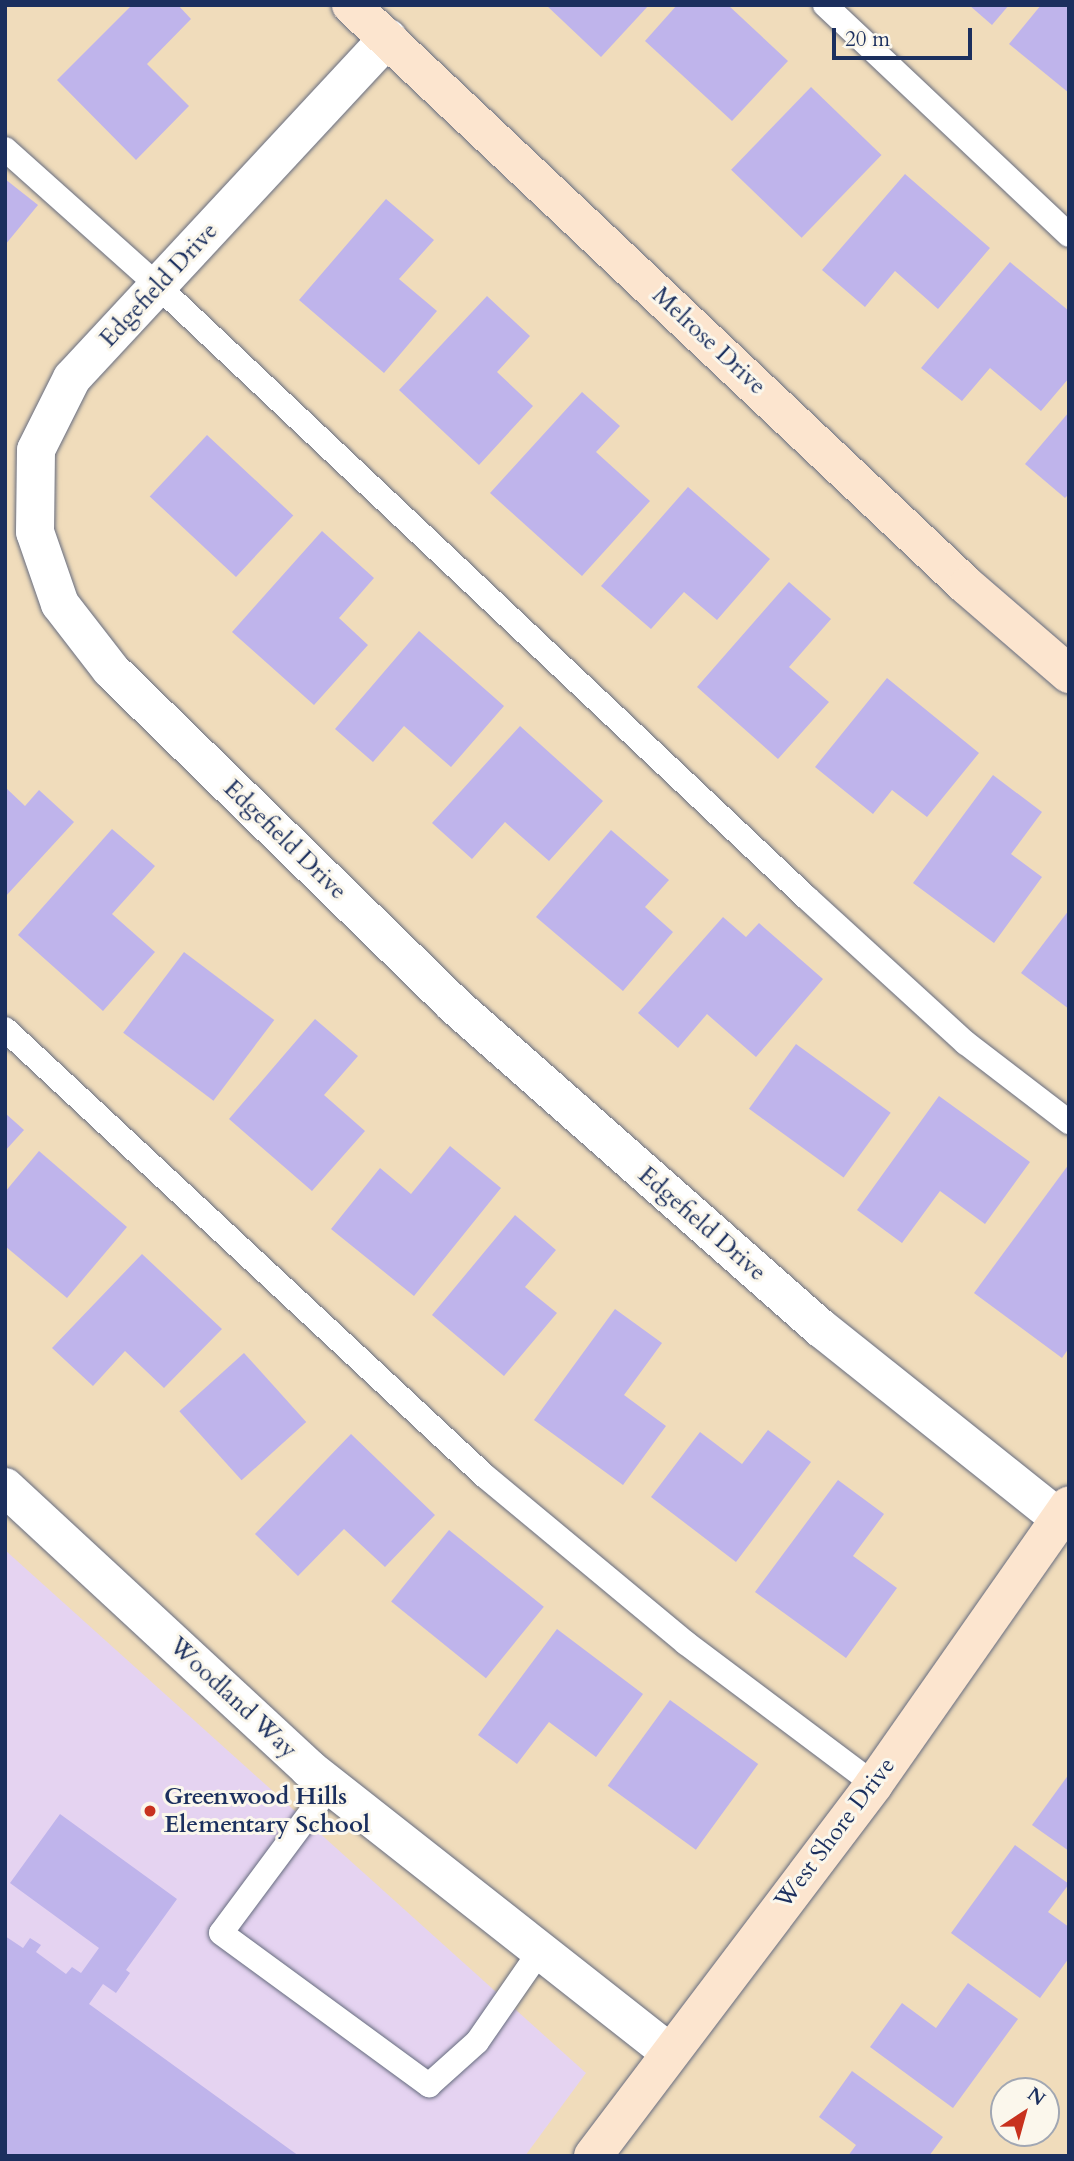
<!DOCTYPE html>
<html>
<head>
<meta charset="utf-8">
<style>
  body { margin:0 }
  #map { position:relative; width:1074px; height:2161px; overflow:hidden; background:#f0dcbb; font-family:Cardo,serif }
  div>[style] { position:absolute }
  .built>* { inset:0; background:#e5d3f1 }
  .building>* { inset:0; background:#bfb4eb; transform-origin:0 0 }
  .roads { filter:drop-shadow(0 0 2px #666c7f) drop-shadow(0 0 2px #666c7f) }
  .lane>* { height:24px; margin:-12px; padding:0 12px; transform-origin:12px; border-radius:12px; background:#fff }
  .street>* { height:38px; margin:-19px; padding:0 19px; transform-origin:19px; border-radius:19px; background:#fff }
  .secondary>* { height:38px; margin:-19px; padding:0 19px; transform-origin:19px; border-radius:19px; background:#fce5cf }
  .dots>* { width:19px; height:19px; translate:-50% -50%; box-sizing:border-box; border:4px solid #fbf7ec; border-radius:50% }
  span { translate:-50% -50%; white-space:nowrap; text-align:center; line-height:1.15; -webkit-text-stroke:6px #fbf7ec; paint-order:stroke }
  .street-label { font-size:24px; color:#1b2f5e }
  .poi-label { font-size:24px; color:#1b2f5e; font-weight:700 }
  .left { translate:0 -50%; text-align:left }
  .frame { position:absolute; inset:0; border:7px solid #1b2f5e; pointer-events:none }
  .north { position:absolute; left:990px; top:2077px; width:70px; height:70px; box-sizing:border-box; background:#fbf7ec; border:2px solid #a1a7b3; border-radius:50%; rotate:36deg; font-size:19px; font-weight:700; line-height:28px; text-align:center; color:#1b2f5e }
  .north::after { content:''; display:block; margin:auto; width:24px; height:32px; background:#c8321e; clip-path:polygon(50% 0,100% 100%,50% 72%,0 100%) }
  .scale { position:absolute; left:832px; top:28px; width:140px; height:32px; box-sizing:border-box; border:4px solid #1b2f5e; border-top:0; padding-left:9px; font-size:21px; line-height:24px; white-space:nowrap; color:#1b2f5e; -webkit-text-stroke:5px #fbf7ec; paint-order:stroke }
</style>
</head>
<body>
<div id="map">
  <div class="built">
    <div style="clip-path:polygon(5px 1550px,586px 2073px,525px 2156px,5px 2156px)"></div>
  </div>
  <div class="building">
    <div style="clip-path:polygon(132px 5px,178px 5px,191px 19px,147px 64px,189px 106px,136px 160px,57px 80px)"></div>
    <div style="clip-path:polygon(546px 5px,649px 5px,601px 57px)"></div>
    <div style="clip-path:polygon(677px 5px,728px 5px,788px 61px,732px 121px,645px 41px)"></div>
    <div style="clip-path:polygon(969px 5px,1009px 5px,992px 25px)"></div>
    <div style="clip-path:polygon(1041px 5px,1069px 5px,1069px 93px,1009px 44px)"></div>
    <div style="left:811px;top:87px;width:98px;height:115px;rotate:44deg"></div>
    <div style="clip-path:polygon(905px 174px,990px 248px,938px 309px,895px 271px,865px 307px,822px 270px)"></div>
    <div style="clip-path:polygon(5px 179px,38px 205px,5px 245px)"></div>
    <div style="clip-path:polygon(386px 199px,434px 240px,399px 279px,437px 311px,384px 373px,299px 300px)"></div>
    <div style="clip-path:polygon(1010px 262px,1069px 311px,1069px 378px,1041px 411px,990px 368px,962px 401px,921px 368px)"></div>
    <div style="clip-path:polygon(487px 296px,530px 336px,497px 372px,533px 406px,479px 465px,399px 390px)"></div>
    <div style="clip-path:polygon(582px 392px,620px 426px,596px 452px,650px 501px,582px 576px,490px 493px)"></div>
    <div style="clip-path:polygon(1069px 412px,1069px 494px,1065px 498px,1025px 464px)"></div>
    <div style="left:207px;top:435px;width:118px;height:84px;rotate:43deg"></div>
    <div style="clip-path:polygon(688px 487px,770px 559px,717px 620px,684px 592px,651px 629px,601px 586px)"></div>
    <div style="clip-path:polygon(322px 531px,374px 578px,339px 618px,368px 645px,314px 705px,232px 632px)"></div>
    <div style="clip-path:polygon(789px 582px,831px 619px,789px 667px,829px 702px,778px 759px,697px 687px)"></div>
    <div style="clip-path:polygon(419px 631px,504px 706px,451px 767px,404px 726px,373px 762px,335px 729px)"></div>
    <div style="clip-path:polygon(887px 678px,979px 753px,927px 817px,892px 790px,873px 814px,815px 767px)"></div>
    <div style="clip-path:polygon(520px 726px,603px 801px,549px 861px,505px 822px,472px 859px,432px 823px)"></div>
    <div style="clip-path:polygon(993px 775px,1042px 812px,1011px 854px,1042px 877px,994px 943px,913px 883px)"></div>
    <div style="clip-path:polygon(5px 787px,25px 806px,39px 790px,74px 822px,5px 897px)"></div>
    <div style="clip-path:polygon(112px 829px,155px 866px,112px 914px,155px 952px,103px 1011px,18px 935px)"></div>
    <div style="clip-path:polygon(611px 830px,669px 880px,645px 907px,673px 932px,623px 991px,536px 917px)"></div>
    <div style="clip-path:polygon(1069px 910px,1069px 1009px,1021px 973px)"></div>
    <div style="clip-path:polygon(723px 917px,746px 937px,759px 923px,823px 979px,756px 1057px,707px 1014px,678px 1048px,638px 1013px)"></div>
    <div style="left:184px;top:952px;width:113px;height:101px;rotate:37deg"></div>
    <div style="clip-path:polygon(315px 1019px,358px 1056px,324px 1095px,365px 1131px,312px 1191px,229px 1119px)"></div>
    <div style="left:796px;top:1044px;width:117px;height:80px;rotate:36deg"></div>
    <div style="clip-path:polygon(939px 1096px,1030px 1162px,985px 1224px,940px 1191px,902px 1243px,857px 1210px)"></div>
    <div style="clip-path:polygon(5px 1113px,24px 1130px,5px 1151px)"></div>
    <div style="clip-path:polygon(450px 1146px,501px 1188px,414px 1296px,331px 1229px,380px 1168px,411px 1194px)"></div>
    <div style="clip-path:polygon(39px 1151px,127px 1227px,67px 1298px,5px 1246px,5px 1192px)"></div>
    <div style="clip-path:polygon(1069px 1164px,1069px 1348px,1062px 1358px,974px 1293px)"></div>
    <div style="clip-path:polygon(515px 1215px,556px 1250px,525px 1287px,557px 1313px,504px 1376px,432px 1315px)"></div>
    <div style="clip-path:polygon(142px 1254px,222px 1329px,164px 1388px,125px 1351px,93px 1386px,52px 1348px)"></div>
    <div style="clip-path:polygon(615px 1309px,662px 1343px,624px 1395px,666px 1426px,623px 1485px,534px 1420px)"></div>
    <div style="left:244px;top:1353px;width:93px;height:87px;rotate:48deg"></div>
    <div style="clip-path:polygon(768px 1430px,811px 1462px,736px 1562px,651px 1497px,700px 1432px,742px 1464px)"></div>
    <div style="clip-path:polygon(351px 1434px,435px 1515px,385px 1567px,344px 1529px,298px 1576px,255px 1534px)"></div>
    <div style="clip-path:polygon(838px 1480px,884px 1514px,853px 1556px,897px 1588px,846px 1658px,755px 1592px)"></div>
    <div style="left:449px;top:1530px;width:122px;height:92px;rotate:39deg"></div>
    <div style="clip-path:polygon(557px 1629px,643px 1694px,596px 1757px,549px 1722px,517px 1764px,478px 1735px)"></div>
    <div style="left:670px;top:1700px;width:109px;height:106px;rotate:36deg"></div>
    <div style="clip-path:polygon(1069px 1774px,1069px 1851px,1032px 1825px)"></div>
    <div style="clip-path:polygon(60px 1814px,177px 1899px,126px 1970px,130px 1973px,116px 1993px,103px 1984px,89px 2004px,299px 2156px,5px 2156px,5px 1936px,23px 1948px,30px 1938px,41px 1945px,36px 1952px,66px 1974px,72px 1967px,81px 1973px,99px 1948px,10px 1883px)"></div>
    <div style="clip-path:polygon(1015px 1845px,1069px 1884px,1048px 1912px,1069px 1927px,1069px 1958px,1040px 1998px,951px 1933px)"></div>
    <div style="clip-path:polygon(968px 1983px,1018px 2019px,953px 2108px,870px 2047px,902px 2003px,936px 2028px)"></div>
    <div style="clip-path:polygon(852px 2071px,943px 2137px,929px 2156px,848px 2156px,856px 2145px,819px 2117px)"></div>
  </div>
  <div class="roads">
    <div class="lane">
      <div style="left:825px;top:5px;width:335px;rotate:43.3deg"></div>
      <div style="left:5px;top:149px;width:205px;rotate:41.8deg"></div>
      <div style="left:158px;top:286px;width:892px;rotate:43.32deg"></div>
      <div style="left:807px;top:898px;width:215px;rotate:42.4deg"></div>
      <div style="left:966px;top:1043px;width:130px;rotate:37.5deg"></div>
      <div style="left:5px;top:1029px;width:657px;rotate:42.97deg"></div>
      <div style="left:486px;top:1477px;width:260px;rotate:39.7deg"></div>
      <div style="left:686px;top:1643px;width:235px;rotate:36.9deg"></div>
      <div style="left:331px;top:1785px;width:184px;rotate:126.6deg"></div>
      <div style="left:221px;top:1933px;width:258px;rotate:36.2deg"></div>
      <div style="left:429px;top:2085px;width:64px;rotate:-41.9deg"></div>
      <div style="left:477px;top:2042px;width:111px;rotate:-55.3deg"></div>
    </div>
    <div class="street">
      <div style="left:388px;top:38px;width:464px;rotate:132.9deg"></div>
      <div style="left:72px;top:378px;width:80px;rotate:116.6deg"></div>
      <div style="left:36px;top:450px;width:82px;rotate:90.7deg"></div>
      <div style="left:35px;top:532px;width:76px;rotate:70.9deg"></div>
      <div style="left:60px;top:604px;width:83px;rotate:52.3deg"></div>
      <div style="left:111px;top:670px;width:478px;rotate:44.3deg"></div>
      <div style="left:453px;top:1004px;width:492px;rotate:41.4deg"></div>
      <div style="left:822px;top:1329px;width:303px;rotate:38.6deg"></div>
      <div style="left:5px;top:1487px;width:413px;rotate:42.8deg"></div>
      <div style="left:308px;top:1768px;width:459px;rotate:38.2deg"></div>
    </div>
    <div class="secondary">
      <div style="left:351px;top:5px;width:847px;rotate:43.33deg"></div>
      <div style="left:967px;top:586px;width:135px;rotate:40.8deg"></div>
      <div style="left:593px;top:2156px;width:466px;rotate:-52.9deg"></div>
      <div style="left:874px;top:1784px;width:340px;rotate:-55deg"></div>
    </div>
  </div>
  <div class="dots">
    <div style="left:150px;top:1811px;background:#c8321e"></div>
  </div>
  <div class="street-label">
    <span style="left:159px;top:285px;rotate:-47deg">Edgefield Drive</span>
    <span style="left:709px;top:341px;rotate:43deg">Melrose Drive</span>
    <span style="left:285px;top:840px;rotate:44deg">Edgefield Drive</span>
    <span style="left:702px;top:1224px;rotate:41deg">Edgefield Drive</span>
    <span style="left:233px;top:1698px;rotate:43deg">Woodland Way</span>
    <span style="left:835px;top:1833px;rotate:-53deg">West Shore Drive</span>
  </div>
  <div class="poi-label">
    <span class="left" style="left:164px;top:1811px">Greenwood Hills<br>Elementary School</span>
  </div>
  <div class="frame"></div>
  <div class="north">N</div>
  <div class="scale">20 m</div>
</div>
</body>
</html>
